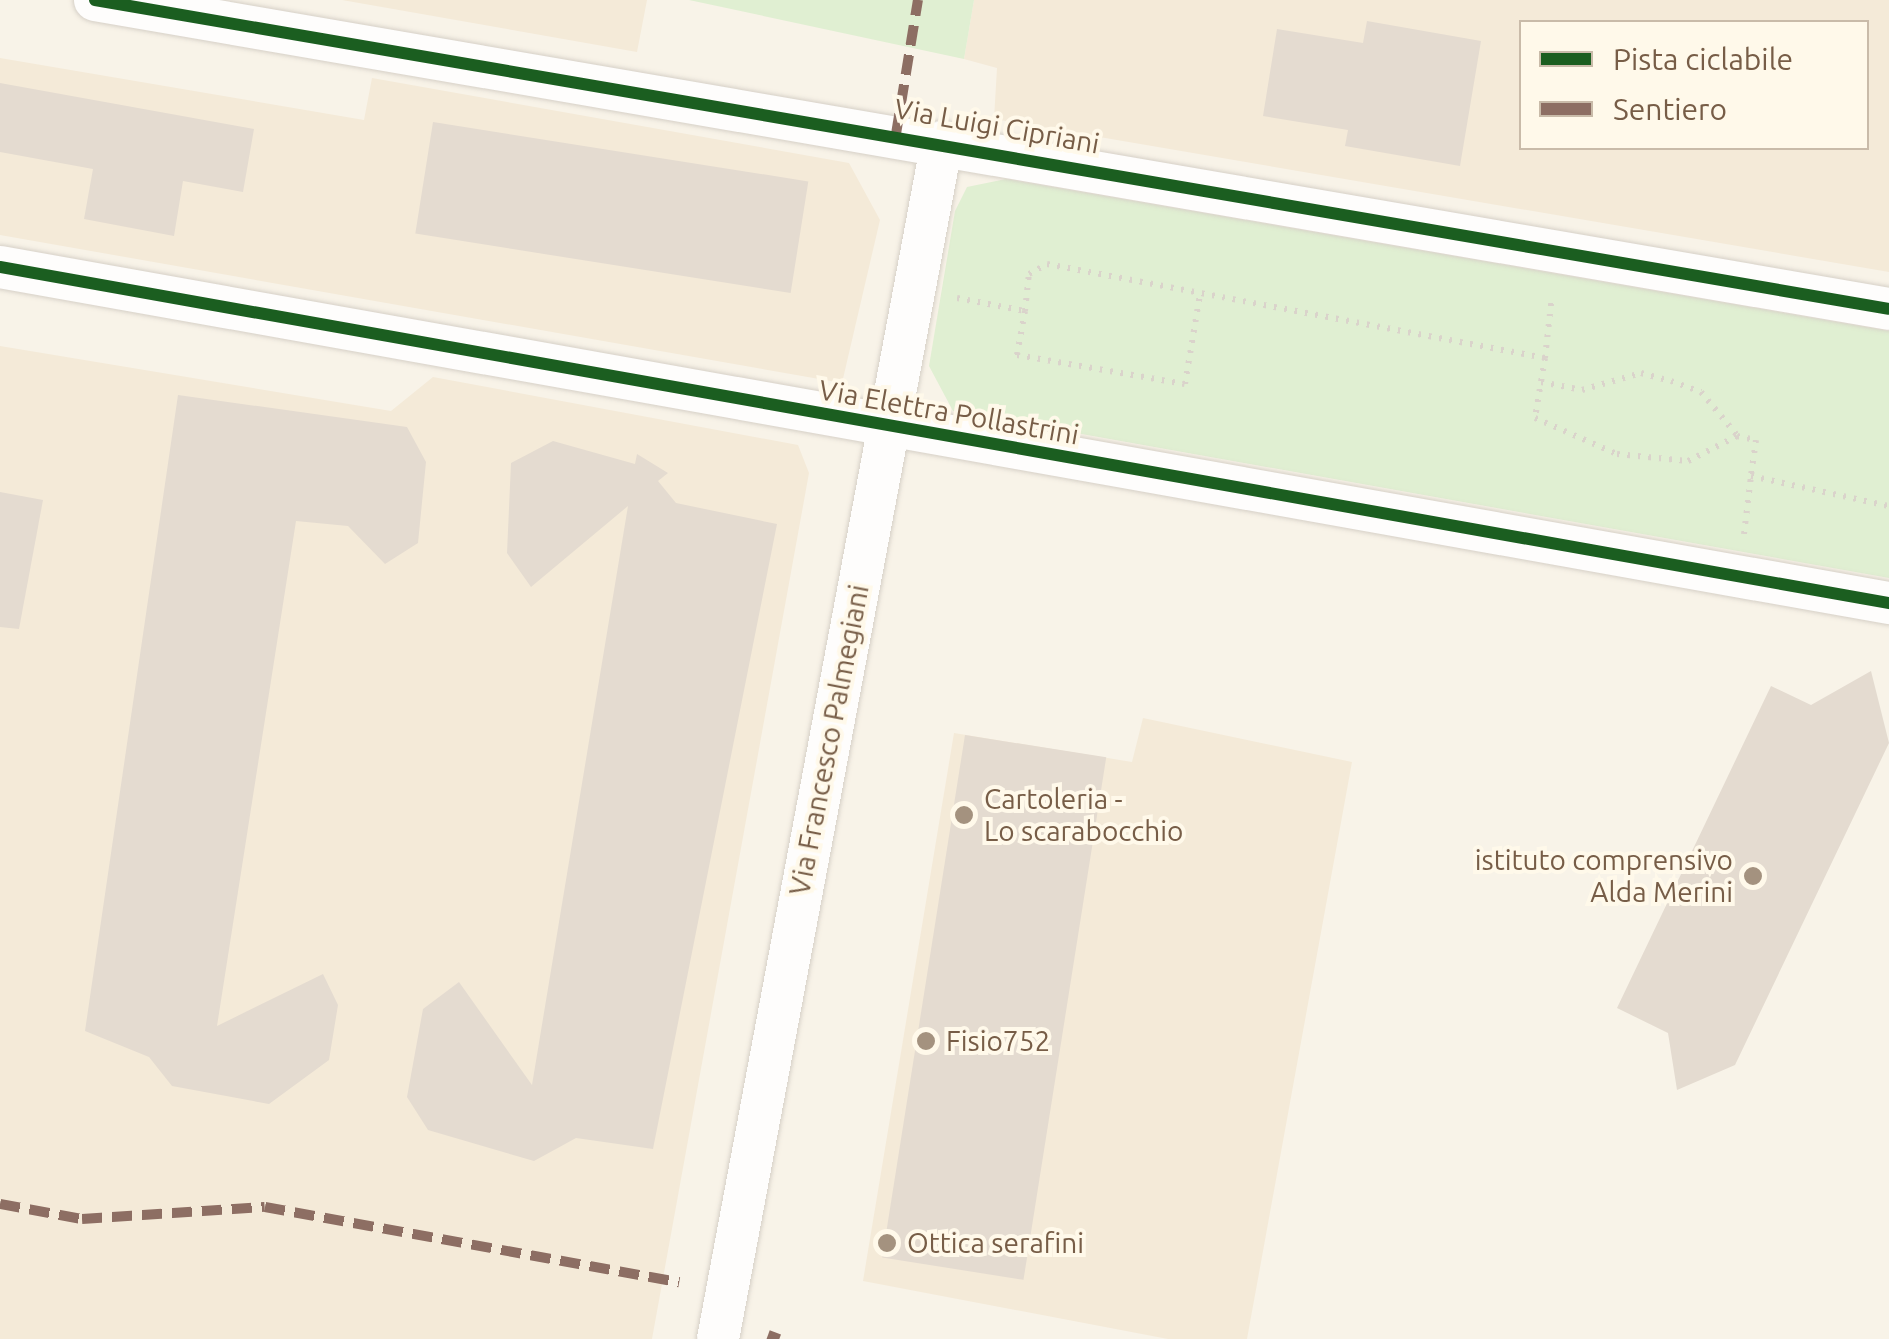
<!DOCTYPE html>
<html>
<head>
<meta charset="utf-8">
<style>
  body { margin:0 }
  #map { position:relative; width:1889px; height:1339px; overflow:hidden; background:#f8f3e8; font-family:Ubuntu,sans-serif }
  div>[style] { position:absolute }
  .residential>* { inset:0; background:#f4ead8 }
  .green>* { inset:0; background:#e0efd2 }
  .building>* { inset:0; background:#e4dbd0; transform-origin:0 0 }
  .path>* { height:6px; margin-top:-3px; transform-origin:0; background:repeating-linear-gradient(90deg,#dad3cb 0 2.5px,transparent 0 10.5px) }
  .roads { filter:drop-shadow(0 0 2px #d6d0c7) drop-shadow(0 0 2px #d6d0c7) }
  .street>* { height:42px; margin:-21px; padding:0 21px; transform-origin:21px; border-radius:21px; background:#fefdfc }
  .quiet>* { height:10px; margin-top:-5px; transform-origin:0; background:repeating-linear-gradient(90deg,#8d6e63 0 20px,transparent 0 30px) }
  .cycleway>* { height:12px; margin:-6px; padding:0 6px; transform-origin:6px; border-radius:6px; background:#1b5e20 }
  .dots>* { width:28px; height:28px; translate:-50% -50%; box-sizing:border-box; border:5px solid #fff9ea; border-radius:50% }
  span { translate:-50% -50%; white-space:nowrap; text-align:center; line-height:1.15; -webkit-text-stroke:8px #fff9ea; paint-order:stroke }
  .street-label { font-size:28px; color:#775d47 }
  .poi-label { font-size:28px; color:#775d47 }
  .left { translate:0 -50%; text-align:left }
  .right { translate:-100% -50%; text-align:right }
  .legend { position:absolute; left:1519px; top:20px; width:350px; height:130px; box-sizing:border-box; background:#fff9ea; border:2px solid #c9bba9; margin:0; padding:12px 18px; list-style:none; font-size:30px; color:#775d47 }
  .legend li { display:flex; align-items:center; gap:20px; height:50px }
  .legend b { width:50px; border:2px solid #c9bba9 }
</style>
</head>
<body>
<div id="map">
  <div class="residential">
    <div style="clip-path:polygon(342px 0,647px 0,637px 52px)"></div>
    <div style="clip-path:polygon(evenodd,974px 0,1889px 0,1889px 272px,994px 119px,997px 68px,964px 59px,974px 0,1522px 22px,1866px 22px,1866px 148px,1522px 148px,1522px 22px)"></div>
    <div style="clip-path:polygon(0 58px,364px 120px,372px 78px,849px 163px,880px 220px,842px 383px,0 235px)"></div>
    <div style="clip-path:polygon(0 346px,391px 411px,433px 377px,798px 445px,809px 473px,652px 1339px,0 1339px)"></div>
    <div style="clip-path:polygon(1143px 718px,1352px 762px,1247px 1339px,1168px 1339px,863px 1281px,954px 733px,1132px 762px)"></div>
  </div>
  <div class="green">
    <div style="clip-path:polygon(689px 0,974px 0,964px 59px)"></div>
    <div style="clip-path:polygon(1006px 179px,1889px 331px,1889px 578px,953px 411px,929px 366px,955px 211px,967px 187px)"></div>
  </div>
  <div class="building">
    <div style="clip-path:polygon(1367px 21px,1481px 41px,1460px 166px,1345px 146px,1348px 130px,1263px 116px,1277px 29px,1363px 43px)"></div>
    <div style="clip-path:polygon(0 83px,254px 129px,243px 192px,183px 181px,174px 236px,84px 219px,93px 169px,0 152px)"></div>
    <div style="left:433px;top:122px;width:380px;height:113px;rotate:9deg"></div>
    <div style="clip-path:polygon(178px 395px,407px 427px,426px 462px,418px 543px,385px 564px,348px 526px,296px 521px,217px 1026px,323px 974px,338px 1005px,329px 1060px,269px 1104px,172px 1086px,149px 1057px,85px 1031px)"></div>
    <div style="clip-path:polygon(553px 441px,635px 464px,637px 454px,668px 473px,658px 481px,676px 503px,777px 524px,653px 1149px,576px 1138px,534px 1161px,428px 1130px,407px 1097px,423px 1009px,459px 982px,532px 1085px,628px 506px,531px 587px,507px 553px,511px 463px)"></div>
    <div style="clip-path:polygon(0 492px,43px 500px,19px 629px,0 627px)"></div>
    <div style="clip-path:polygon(1871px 671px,1889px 743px,1735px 1065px,1677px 1090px,1668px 1033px,1617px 1008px,1771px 686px,1811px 705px)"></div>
    <div style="left:965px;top:735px;width:143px;height:529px;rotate:9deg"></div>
  </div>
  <div class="path">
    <div style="left:957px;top:298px;width:69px;rotate:10.8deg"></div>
    <div style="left:1025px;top:311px;width:37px;rotate:-84deg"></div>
    <div style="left:1029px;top:274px;width:21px;rotate:-29deg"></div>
    <div style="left:1047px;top:264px;width:507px;rotate:10.69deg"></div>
    <div style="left:1545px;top:358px;width:61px;rotate:99.5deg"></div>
    <div style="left:1535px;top:418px;width:90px;rotate:23.7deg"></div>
    <div style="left:1617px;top:454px;width:71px;rotate:5.6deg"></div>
    <div style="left:1688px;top:461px;width:55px;rotate:-27deg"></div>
    <div style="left:1737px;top:436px;width:19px;rotate:12deg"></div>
    <div style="left:1756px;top:440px;width:36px;rotate:98deg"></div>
    <div style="left:1751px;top:476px;width:141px;rotate:12.3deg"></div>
    <div style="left:1025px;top:311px;width:45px;rotate:100.3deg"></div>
    <div style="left:1017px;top:355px;width:170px;rotate:9.8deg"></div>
    <div style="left:1185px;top:384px;width:91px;rotate:-80.5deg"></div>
    <div style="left:1545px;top:358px;width:62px;rotate:-83.6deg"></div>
    <div style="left:1541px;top:382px;width:42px;rotate:11deg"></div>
    <div style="left:1582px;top:390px;width:61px;rotate:-16.1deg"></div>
    <div style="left:1641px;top:373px;width:31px;rotate:15deg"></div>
    <div style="left:1671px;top:381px;width:32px;rotate:20deg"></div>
    <div style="left:1701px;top:392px;width:56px;rotate:50.1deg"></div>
    <div style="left:1744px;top:534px;width:58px;rotate:-83.1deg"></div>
  </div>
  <div class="roads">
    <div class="street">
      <div style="left:95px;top:0;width:1820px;rotate:9.77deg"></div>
      <div style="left:0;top:267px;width:1919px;rotate:10.09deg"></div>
      <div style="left:718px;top:1339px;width:1218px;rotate:-79.4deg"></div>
    </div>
  </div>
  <div class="quiet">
    <div style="left:896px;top:134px;width:136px;rotate:-80.7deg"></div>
    <div style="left:0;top:1204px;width:83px;rotate:10.4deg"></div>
    <div style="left:82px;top:1219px;width:183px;rotate:-3.8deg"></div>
    <div style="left:265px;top:1207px;width:421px;rotate:10.3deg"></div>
    <div style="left:768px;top:1335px;width:12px;rotate:20deg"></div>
  </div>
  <div class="cycleway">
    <div style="left:95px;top:0;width:1820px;rotate:9.77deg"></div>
    <div style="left:0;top:267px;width:1919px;rotate:10.09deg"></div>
  </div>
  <div class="dots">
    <div style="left:964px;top:815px;background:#a4927f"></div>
    <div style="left:1753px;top:876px;background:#a4927f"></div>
    <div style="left:926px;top:1041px;background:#a4927f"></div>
    <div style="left:887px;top:1243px;background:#a4927f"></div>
  </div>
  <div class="street-label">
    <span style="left:997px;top:126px;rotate:10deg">Via Luigi Cipriani</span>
    <span style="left:949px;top:412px;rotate:10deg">Via Elettra Pollastrini</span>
    <span style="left:829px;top:740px;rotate:-79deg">Via Francesco Palmegiani</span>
  </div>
  <div class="poi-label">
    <span class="left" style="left:984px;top:815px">Cartoleria -<br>Lo scarabocchio</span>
    <span class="right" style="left:1733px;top:876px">istituto comprensivo<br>Alda Merini</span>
    <span class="left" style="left:946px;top:1041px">Fisio752</span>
    <span class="left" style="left:907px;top:1243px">Ottica serafini</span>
  </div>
  <ul class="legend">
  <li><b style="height:12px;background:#1b5e20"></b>Pista ciclabile</li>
  <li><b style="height:12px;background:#8d6e63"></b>Sentiero</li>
  </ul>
</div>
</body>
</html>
